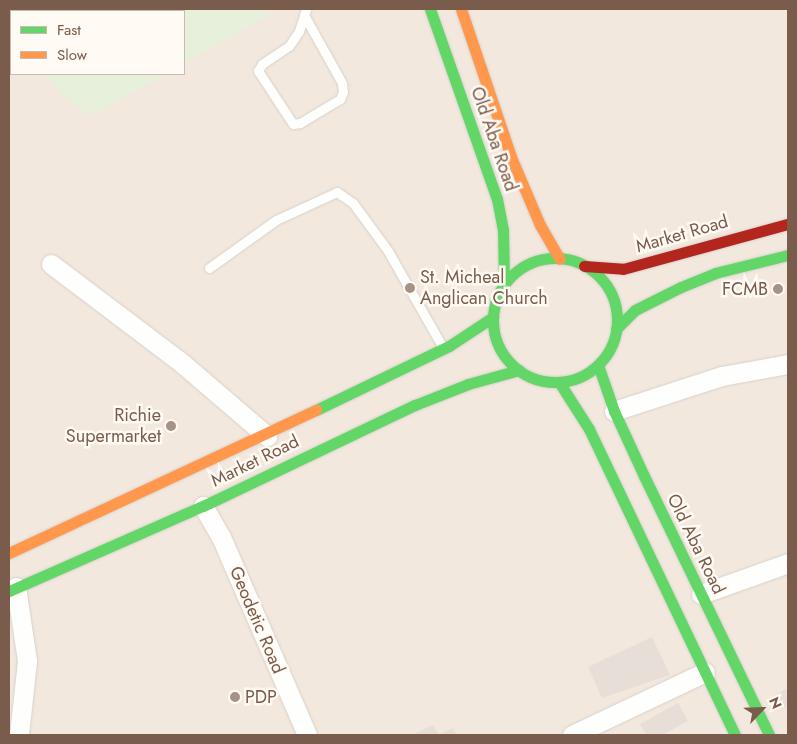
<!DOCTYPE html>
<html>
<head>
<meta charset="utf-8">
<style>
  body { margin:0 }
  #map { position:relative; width:797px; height:744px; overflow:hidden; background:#f9f5f0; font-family:Jost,sans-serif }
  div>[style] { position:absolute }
  .residential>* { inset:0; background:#f2e8de }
  .green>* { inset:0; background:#e7f0db }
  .building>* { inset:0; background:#e6ded7 }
  .roads { filter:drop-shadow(0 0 1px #d7d1cb) drop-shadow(0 0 1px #d7d1cb) }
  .lane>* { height:9px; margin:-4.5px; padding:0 4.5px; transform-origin:4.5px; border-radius:4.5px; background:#fefefd }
  .street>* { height:19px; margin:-9.5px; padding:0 9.5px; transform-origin:9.5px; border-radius:9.5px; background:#fefefd }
  .fast>* { height:11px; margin:-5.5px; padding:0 5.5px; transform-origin:5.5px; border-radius:5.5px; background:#63d668 }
  .fast>.ring { margin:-5.5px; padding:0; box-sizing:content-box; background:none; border:11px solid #63d668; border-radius:50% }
  .slow>* { height:11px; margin:-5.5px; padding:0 5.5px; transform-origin:5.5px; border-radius:5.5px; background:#ff974d }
  .jam>* { height:11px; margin:-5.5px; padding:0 5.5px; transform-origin:5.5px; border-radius:5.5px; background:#b3261e }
  .dots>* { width:14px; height:14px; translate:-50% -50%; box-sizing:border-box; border:2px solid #fffaf3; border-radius:50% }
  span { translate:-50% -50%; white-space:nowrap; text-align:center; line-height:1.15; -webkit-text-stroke:5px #fffaf3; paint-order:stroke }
  .street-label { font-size:18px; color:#7a5c4d }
  .poi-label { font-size:18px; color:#7a5c4d }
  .left { translate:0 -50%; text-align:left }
  .right { translate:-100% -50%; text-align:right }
  .frame { position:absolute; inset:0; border:10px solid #7a5c4d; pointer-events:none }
  .legend { position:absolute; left:10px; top:10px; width:175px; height:65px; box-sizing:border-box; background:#fffaf3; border:1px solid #cabbb1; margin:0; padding:6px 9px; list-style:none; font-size:15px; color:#7a5c4d }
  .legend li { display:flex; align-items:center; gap:10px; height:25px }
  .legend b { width:25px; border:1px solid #cabbb1 }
  .north { position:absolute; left:737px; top:684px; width:50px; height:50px; -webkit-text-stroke:4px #fffaf3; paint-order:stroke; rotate:66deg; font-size:14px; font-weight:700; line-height:20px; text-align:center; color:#7a5c4d }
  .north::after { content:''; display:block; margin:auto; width:18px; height:22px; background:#7a5c4d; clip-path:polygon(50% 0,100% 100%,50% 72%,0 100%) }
</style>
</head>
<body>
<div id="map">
  <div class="residential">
    <div style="clip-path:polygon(evenodd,9px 9px,788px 9px,788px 735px,9px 735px,9px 9px,11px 11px,184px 11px,184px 74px,11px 74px,11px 11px)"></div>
  </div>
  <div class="green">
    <div style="clip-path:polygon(21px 9px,272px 9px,265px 17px,184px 63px,184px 11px,21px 11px)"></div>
    <div style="clip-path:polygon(46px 74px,165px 74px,98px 112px,87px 114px,61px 94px)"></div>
  </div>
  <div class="building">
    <div style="clip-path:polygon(652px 637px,670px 675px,602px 698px,588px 667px)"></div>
    <div style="clip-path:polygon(785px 689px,788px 691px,786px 710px,777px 694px)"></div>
    <div style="clip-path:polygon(678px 703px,688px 721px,662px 735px,646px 735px,640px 724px)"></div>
    <div style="clip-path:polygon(433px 725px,439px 735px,412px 735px)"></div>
    <div style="clip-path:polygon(453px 728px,457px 735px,439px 735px)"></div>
  </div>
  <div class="roads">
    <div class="lane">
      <div style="left:304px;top:15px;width:78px;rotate:60.8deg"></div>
      <div style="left:342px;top:83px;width:9px;rotate:84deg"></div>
      <div style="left:343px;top:92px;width:8px;rotate:113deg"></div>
      <div style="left:340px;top:99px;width:47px;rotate:149deg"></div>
      <div style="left:300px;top:123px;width:7px;rotate:172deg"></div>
      <div style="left:293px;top:124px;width:64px;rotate:-123.4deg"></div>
      <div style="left:258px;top:71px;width:8px;rotate:-60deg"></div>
      <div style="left:262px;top:64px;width:32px;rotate:-34deg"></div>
      <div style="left:289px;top:46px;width:18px;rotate:-56deg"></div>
      <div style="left:299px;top:31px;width:23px;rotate:-72deg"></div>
      <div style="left:209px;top:268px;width:82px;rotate:-35.6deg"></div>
      <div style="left:276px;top:220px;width:67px;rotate:-24.7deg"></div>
      <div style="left:337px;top:192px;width:19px;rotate:35deg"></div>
      <div style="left:353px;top:203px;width:59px;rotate:53.9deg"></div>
      <div style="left:388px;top:251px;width:109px;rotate:60.4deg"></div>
    </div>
    <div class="street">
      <div style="left:51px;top:264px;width:166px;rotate:37.1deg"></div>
      <div style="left:183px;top:364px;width:111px;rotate:40.6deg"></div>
      <div style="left:614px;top:411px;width:114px;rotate:-18deg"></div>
      <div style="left:722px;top:376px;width:67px;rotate:-10.3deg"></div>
      <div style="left:203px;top:506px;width:36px;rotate:60deg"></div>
      <div style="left:221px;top:537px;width:216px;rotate:66.5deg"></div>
      <div style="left:16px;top:587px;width:75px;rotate:81.5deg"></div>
      <div style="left:27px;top:661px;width:74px;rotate:96.2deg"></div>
      <div style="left:701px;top:594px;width:92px;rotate:-19.6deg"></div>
      <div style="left:572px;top:735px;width:147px;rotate:-25.3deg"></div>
    </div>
    <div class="fast">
      <div style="left:430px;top:9px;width:201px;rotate:70.6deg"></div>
      <div style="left:497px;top:199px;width:32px;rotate:79deg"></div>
      <div style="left:503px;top:230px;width:54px;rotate:88.9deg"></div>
      <div class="ring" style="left:493px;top:258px;width:113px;height:113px"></div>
      <div style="left:616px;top:329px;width:27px;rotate:-45deg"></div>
      <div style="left:635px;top:310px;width:51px;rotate:-26.6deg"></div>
      <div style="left:681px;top:287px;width:37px;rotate:-22deg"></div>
      <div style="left:715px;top:273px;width:75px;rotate:-13.9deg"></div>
      <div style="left:598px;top:365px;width:49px;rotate:70.8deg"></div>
      <div style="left:614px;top:411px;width:72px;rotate:65.2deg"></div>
      <div style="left:644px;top:476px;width:288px;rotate:64.2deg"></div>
      <div style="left:559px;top:382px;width:56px;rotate:57.4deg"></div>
      <div style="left:589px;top:429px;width:339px;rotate:64.5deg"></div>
      <div style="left:316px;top:410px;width:148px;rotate:-25.7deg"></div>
      <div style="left:449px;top:346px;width:53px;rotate:-33.4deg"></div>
      <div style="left:9px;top:591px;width:212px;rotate:-23.7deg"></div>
      <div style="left:203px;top:506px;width:235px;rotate:-25.5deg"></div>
      <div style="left:415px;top:405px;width:57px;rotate:-21.6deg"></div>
      <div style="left:468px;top:384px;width:53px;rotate:-15.4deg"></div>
    </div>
    <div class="slow">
      <div style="left:461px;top:9px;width:156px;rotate:71.3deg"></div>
      <div style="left:511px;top:157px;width:74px;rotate:66.9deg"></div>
      <div style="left:540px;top:225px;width:39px;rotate:60deg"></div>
      <div style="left:9px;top:553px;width:339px;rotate:-25deg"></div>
    </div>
    <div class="jam">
      <div style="left:584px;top:266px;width:39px;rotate:4deg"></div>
      <div style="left:623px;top:269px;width:171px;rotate:-15.3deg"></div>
    </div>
  </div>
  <div class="dots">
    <div style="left:410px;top:288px;background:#a69286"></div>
    <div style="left:778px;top:289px;background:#a69286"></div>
    <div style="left:171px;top:426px;background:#a69286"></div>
    <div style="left:235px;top:697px;background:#a69286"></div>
  </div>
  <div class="street-label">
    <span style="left:494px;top:139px;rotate:71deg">Old Aba Road</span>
    <span style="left:682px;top:234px;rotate:-16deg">Market Road</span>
    <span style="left:255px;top:461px;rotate:-26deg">Market Road</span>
    <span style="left:696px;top:544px;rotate:64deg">Old Aba Road</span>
    <span style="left:257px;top:620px;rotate:67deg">Geodetic Road</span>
  </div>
  <div class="poi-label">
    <span class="left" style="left:420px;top:288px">St. Micheal<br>Anglican Church</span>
    <span class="right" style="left:768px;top:289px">FCMB</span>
    <span class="right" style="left:161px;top:426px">Richie<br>Supermarket</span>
    <span class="left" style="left:245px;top:697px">PDP</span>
  </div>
  <div class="frame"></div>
  <ul class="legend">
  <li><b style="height:6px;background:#63d668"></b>Fast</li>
  <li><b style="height:6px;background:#ff974d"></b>Slow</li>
  </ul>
  <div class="north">N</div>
</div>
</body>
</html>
